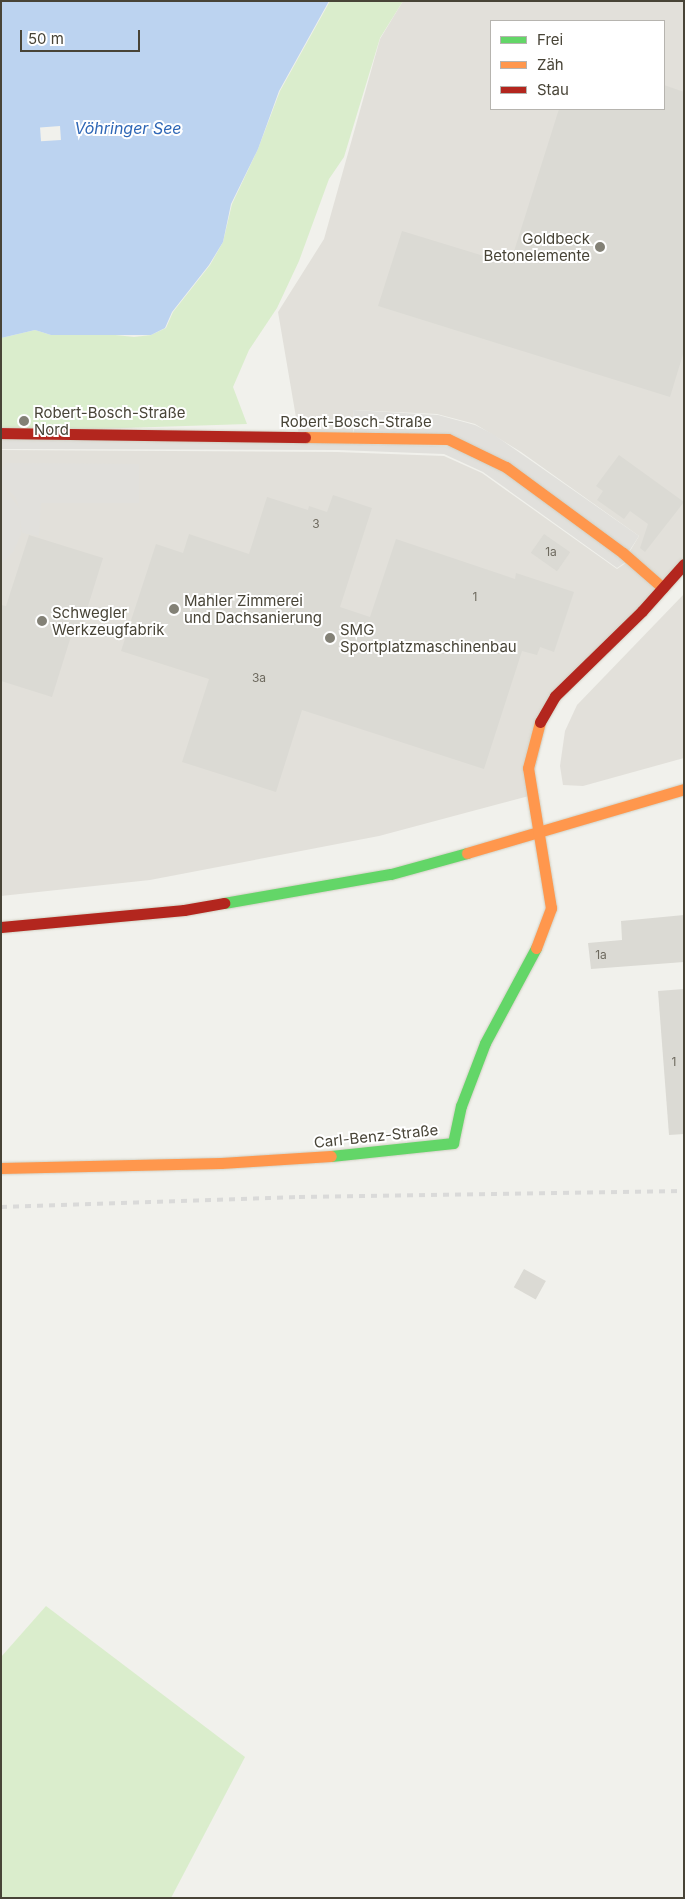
<!DOCTYPE html>
<html>
<head>
<meta charset="utf-8">
<style>
  body { margin:0 }
  #map { position:relative; width:685px; height:1899px; overflow:hidden; background:#f1f1ec; font-family:Inter,sans-serif }
  div>[style] { position:absolute }
  .industrial>* { inset:0; background:#e2e0da }
  .green>* { inset:0; background:#daedcc }
  .parking>* { inset:0; background:#e1e0dc }
  .water>* { inset:0; background:#bcd3f0 }
  .pier>* { inset:0; background:#f1f1ec; transform-origin:0 0 }
  .building>* { inset:0; background:#dbdad4; transform-origin:0 0 }
  .roads { filter:drop-shadow(0 0 1px #d1d0c3) drop-shadow(0 0 1px #d1d0c3) }
  .fast>* { height:11px; margin:-5.5px; padding:0 5.5px; transform-origin:5.5px; border-radius:5.5px; background:#63d668 }
  .slow>* { height:11px; margin:-5.5px; padding:0 5.5px; transform-origin:5.5px; border-radius:5.5px; background:#ff974d }
  .jam>* { height:11px; margin:-5.5px; padding:0 5.5px; transform-origin:5.5px; border-radius:5.5px; background:#b3261e }
  .rail>* { height:4px; margin-top:-2px; transform-origin:0; background:repeating-linear-gradient(90deg,#dadad9 0 6px,transparent 0 12px) }
  .dots>* { width:14px; height:14px; translate:-50% -50%; box-sizing:border-box; border:2px solid #fff; border-radius:50% }
  span { translate:-50% -50%; white-space:nowrap; text-align:center; line-height:1.15; -webkit-text-stroke:4px #fff; paint-order:stroke }
  .number-label { font-size:12px; color:#6e6a5f }
  .number-label span { -webkit-text-stroke-width:0 }
  .poi-label { font-size:15px; color:#484437 }
  .right { translate:-100% -50%; text-align:right }
  .left { translate:0 -50%; text-align:left }
  .street-label { font-size:15px; color:#484437 }
  .water-label { font-size:16px; color:#2f67b6; font-style:italic }
  .frame { position:absolute; inset:0; border:2px solid #484437; pointer-events:none }
  .legend { position:absolute; left:490px; top:20px; width:175px; height:90px; box-sizing:border-box; background:#fff; border:1px solid #b6b4af; margin:0; padding:6px 9px; list-style:none; font-size:15px; color:#484437 }
  .legend li { display:flex; align-items:center; gap:10px; height:25px }
  .legend b { width:25px; border:1px solid #b6b4af }
  .scale { position:absolute; left:20px; top:30px; width:120px; height:22px; box-sizing:border-box; border:2px solid #484437; border-top:0; padding-left:6px; font-size:15px; line-height:18px; white-space:nowrap; color:#484437; -webkit-text-stroke:4px #fff; paint-order:stroke }
</style>
</head>
<body>
<div id="map">
  <div class="industrial">
    <div style="clip-path:polygon(evenodd,403px 1px,684px 1px,684px 563px,663px 588px,627px 556px,639px 536px,521px 452px,475px 424px,437px 414px,353px 410px,353px 434px,299px 435px,278px 312px,324px 239px,380px 39px,403px 1px,491px 21px,664px 21px,664px 109px,491px 109px,491px 21px)"></div>
    <div style="clip-path:polygon(1px 450px,337px 452px,444px 456px,482px 473px,617px 569px,630px 560px,662px 588px,553px 695px,529px 796px,379px 836px,150px 880px,1px 896px)"></div>
    <div style="clip-path:polygon(684px 594px,684px 758px,583px 786px,563px 785px,560px 766px,565px 731px,577px 705px)"></div>
  </div>
  <div class="green">
    <div style="clip-path:polygon(330px 1px,403px 1px,380px 38px,344px 157px,329px 179px,299px 261px,277px 308px,249px 350px,233px 387px,247px 424px,1px 432px,1px 338px,35px 330px,51px 335px,97px 333px,134px 337px,151px 335px,166px 328px,173px 312px,210px 265px,223px 242px,232px 204px,258px 149px,280px 91px)"></div>
    <div style="clip-path:polygon(46px 1606px,245px 1757px,171px 1898px,1px 1898px,1px 1657px)"></div>
  </div>
  <div class="parking">
    <div style="clip-path:polygon(353px 410px,438px 415px,475px 425px,493px 434px,639px 536px,626px 556px,630px 559px,617px 568px,483px 472px,444px 454px,338px 450px,1px 449px,1px 434px,471px 447px,354px 436px)"></div>
    <div style="clip-path:polygon(6px 463px,139px 464px,139px 503px,41px 503px,39px 536px,22px 533px,20px 520px,21px 534px,13px 552px,1px 564px,1px 484px,20px 509px,15px 497px,1px 483px,1px 470px)"></div>
  </div>
  <div class="water">
    <div style="clip-path:polygon(1px 1px,329px 1px,279px 91px,258px 149px,231px 204px,223px 242px,209px 265px,172px 312px,165px 328px,151px 335px,51px 335px,35px 330px,1px 338px)"></div>
  </div>
  <div class="pier">
    <div style="left:60px;top:126px;width:14px;height:20px;rotate:86deg"></div>
  </div>
  <div class="building">
    <div style="clip-path:polygon(664px 85px,684px 92px,684px 351px,670px 397px,378px 306px,402px 231px,510px 264px,559px 109px,664px 109px)"></div>
    <div style="clip-path:polygon(619px 455px,684px 502px,645px 552px,640px 548px,648px 524px,630px 511px,624px 519px,597px 500px,603px 491px,596px 486px)"></div>
    <div style="clip-path:polygon(333px 495px,372px 508px,340px 607px,370px 617px,396px 539px,515px 579px,516px 573px,574px 592px,554px 652px,540px 647px,537px 655px,522px 651px,484px 769px,302px 710px,276px 792px,182px 762px,209px 679px,121px 651px,156px 544px,183px 553px,189px 534px,249px 554px,267px 497px,308px 510px,309px 506px,327px 512px)"></div>
    <div style="left:544px;top:534px;width:32px;height:23px;rotate:35deg"></div>
    <div style="clip-path:polygon(29px 535px,103px 558px,79px 635px,72px 633px,52px 697px,1px 681px,1px 605px,6px 606px)"></div>
    <div style="clip-path:polygon(684px 915px,684px 962px,591px 969px,588px 943px,622px 940px,621px 921px)"></div>
    <div style="clip-path:polygon(684px 989px,684px 1134px,669px 1135px,658px 991px)"></div>
    <div style="left:524px;top:1269px;width:25px;height:21px;rotate:29deg"></div>
  </div>
  <div class="roads">
    <div class="fast">
      <div style="left:224px;top:903px;width:169px;rotate:-9.9deg"></div>
      <div style="left:391px;top:874px;width:79px;rotate:-15.4deg"></div>
      <div style="left:331px;top:1156px;width:123px;rotate:-6.1deg"></div>
      <div style="left:453px;top:1143px;width:38px;rotate:-78deg"></div>
      <div style="left:461px;top:1106px;width:67px;rotate:-69.1deg"></div>
      <div style="left:485px;top:1043px;width:108px;rotate:-61.8deg"></div>
    </div>
    <div class="slow">
      <div style="left:305px;top:437px;width:143px;rotate:0.8deg"></div>
      <div style="left:448px;top:439px;width:64px;rotate:25.8deg"></div>
      <div style="left:506px;top:467px;width:145px;rotate:36.3deg"></div>
      <div style="left:623px;top:553px;width:53px;rotate:41.2deg"></div>
      <div style="left:467px;top:853px;width:226px;rotate:-16.4deg"></div>
      <div style="left:536px;top:948px;width:43px;rotate:-69.4deg"></div>
      <div style="left:551px;top:908px;width:142px;rotate:-99.3deg"></div>
      <div style="left:528px;top:768px;width:48px;rotate:-75.4deg"></div>
      <div style="left:1px;top:1168px;width:220px;rotate:-1.3deg"></div>
      <div style="left:221px;top:1163px;width:110px;rotate:-3.6deg"></div>
    </div>
    <div class="jam">
      <div style="left:1px;top:433px;width:304px;rotate:0.8deg"></div>
      <div style="left:540px;top:722px;width:30px;rotate:-60deg"></div>
      <div style="left:555px;top:696px;width:122px;rotate:-44.3deg"></div>
      <div style="left:642px;top:611px;width:63px;rotate:-48.2deg"></div>
      <div style="left:1px;top:927px;width:184px;rotate:-5.3deg"></div>
      <div style="left:184px;top:910px;width:41px;rotate:-9.9deg"></div>
    </div>
  </div>
  <div class="rail">
    <div style="left:1px;top:1207px;width:298px;rotate:-1.9deg"></div>
    <div style="left:299px;top:1197px;width:385px;rotate:-0.9deg"></div>
  </div>
  <div class="dots">
    <div style="left:600px;top:247px;background:#838176"></div>
    <div style="left:24px;top:421px;background:#838176"></div>
    <div style="left:174px;top:609px;background:#838176"></div>
    <div style="left:42px;top:621px;background:#838176"></div>
    <div style="left:330px;top:638px;background:#838176"></div>
  </div>
  <div class="number-label">
    <span style="left:316px;top:524px">3</span>
    <span style="left:551px;top:552px">1a</span>
    <span style="left:475px;top:597px">1</span>
    <span style="left:259px;top:678px">3a</span>
    <span style="left:601px;top:955px">1a</span>
    <span style="left:674px;top:1062px">1</span>
  </div>
  <div class="poi-label">
    <span class="right" style="left:590px;top:247px">Goldbeck<br>Betonelemente</span>
    <span class="left" style="left:34px;top:421px">Robert-Bosch-Straße<br>Nord</span>
    <span class="left" style="left:184px;top:609px">Mahler Zimmerei<br>und Dachsanierung</span>
    <span class="left" style="left:52px;top:621px">Schwegler<br>Werkzeugfabrik</span>
    <span class="left" style="left:340px;top:638px">SMG<br>Sportplatzmaschinenbau</span>
  </div>
  <div class="street-label">
    <span style="left:356px;top:422px">Robert-Bosch-Straße</span>
    <span style="left:376px;top:1136px;rotate:-6deg">Carl-Benz-Straße</span>
  </div>
  <div class="water-label">
    <span style="left:128px;top:128px">Vöhringer See</span>
  </div>
  <div class="frame"></div>
  <ul class="legend">
  <li><b style="height:6px;background:#63d668"></b>Frei</li>
  <li><b style="height:6px;background:#ff974d"></b>Zäh</li>
  <li><b style="height:6px;background:#b3261e"></b>Stau</li>
  </ul>
  <div class="scale">50 m</div>
</div>
</body>
</html>
